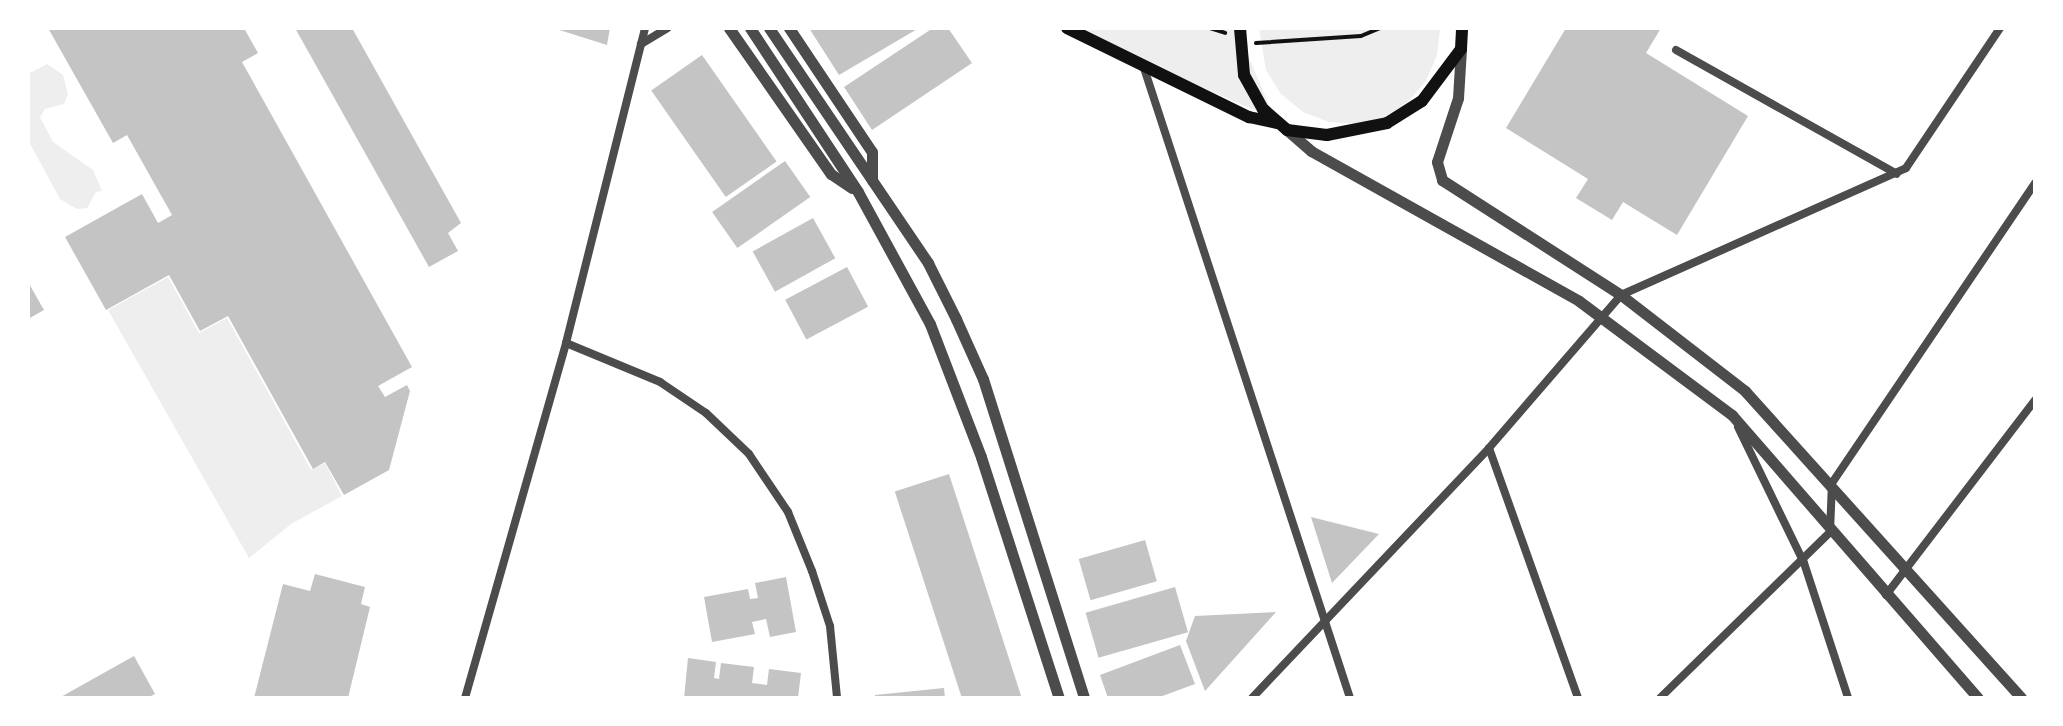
<!DOCTYPE html>
<html>
<head>
<meta charset="utf-8">
<style>
  body { margin:0 }
  #map { position:relative; width:2063px; height:726px; overflow:hidden; background:#fff; font-family:Inter,sans-serif }
  div>[style] { position:absolute }
  .green>* { inset:0; background:#eee }
  .building>* { inset:0; background:#c4c4c4; transform-origin:0 0 }
  .path>* { height:4px; margin:-2px; padding:0 2px; transform-origin:2px; border-radius:2px; background:#111 }
  .service>* { height:4px; margin:-2px; padding:0 2px; transform-origin:2px; border-radius:2px; background:#4c4c4c }
  .minor>* { height:8px; margin:-4px; padding:0 4px; transform-origin:4px; border-radius:4px; background:#4c4c4c }
  .tertiary>* { height:11px; margin:-5.5px; padding:0 5.5px; transform-origin:5.5px; border-radius:5.5px; background:#4c4c4c }
  .secondary>* { height:12px; margin:-6px; padding:0 6px; transform-origin:6px; border-radius:6px; background:#111 }
  span { translate:-50% -50%; white-space:nowrap; text-align:center; line-height:1.15; -webkit-text-stroke:8px #fff; paint-order:stroke }
  .frame { position:absolute; inset:0; border:30px solid #fff; pointer-events:none }
</style>
</head>
<body>
<div id="map">
  <div class="green">
    <div style="clip-path:polygon(1067px 28px,1247px 28px,1244px 46px,1275px 119px)"></div>
    <div style="clip-path:polygon(1259px 28px,1440px 28px,1437px 55px,1426px 81px,1408px 102px,1384px 117px,1357px 124px,1329px 122px,1303px 112px,1281px 94px,1266px 70px)"></div>
    <div style="clip-path:polygon(47px 64px,63px 75px,68px 94px,64px 104px,45px 109px,40px 117px,53px 142px,93px 170px,102px 191px,96px 192px,87px 208px,77px 209px,60px 199px,28px 140px,28px 74px)"></div>
    <div style="clip-path:polygon(168px 277px,199px 333px,227px 318px,311px 470px,325px 463px,342px 496px,291px 524px,249px 558px,108px 310px)"></div>
  </div>
  <div class="building">
    <div style="clip-path:polygon(48px 28px,244px 28px,258px 53px,242px 62px,412px 367px,378px 386px,385px 397px,407px 385px,410px 391px,389px 470px,344px 495px,325px 462px,313px 469px,228px 316px,200px 331px,169px 275px,106px 310px,65px 237px,142px 194px,158px 223px,172px 215px,127px 135px,113px 143px)"></div>
    <div style="clip-path:polygon(295px 28px,352px 28px,461px 223px,448px 233px,458px 251px,429px 267px)"></div>
    <div style="clip-path:polygon(553px 28px,610px 28px,607px 45px)"></div>
    <div style="clip-path:polygon(809px 28px,919px 28px,839px 75px)"></div>
    <div style="clip-path:polygon(933px 28px,948px 28px,972px 63px,872px 130px,844px 87px)"></div>
    <div style="clip-path:polygon(1566px 28px,1661px 28px,1646px 53px,1748px 116px,1677px 235px,1623px 202px,1612px 220px,1576px 198px,1588px 179px,1506px 128px)"></div>
    <div style="left:702px;top:55px;width:130px;height:62px;rotate:55deg"></div>
    <div style="left:785px;top:161px;width:44px;height:89px;rotate:55deg"></div>
    <div style="left:813px;top:218px;width:46px;height:69px;rotate:61deg"></div>
    <div style="left:847px;top:267px;width:45px;height:70px;rotate:62deg"></div>
    <div style="clip-path:polygon(28px 282px,44px 310px,28px 319px)"></div>
    <div style="left:949px;top:474px;width:235px;height:57px;rotate:72deg"></div>
    <div style="clip-path:polygon(1311px 517px,1379px 534px,1332px 583px)"></div>
    <div style="left:1145px;top:540px;width:43px;height:69px;rotate:74deg"></div>
    <div style="clip-path:polygon(315px 574px,365px 587px,361px 604px,370px 607px,348px 698px,254px 698px,283px 584px,310px 591px)"></div>
    <div style="clip-path:polygon(786px 577px,796px 632px,770px 637px,766px 619px,752px 622px,755px 634px,712px 642px,704px 597px,748px 589px,750px 599px,758px 598px,755px 583px)"></div>
    <div style="left:1175px;top:587px;width:47px;height:93px;rotate:74deg"></div>
    <div style="clip-path:polygon(1276px 612px,1205px 691px,1186px 641px,1195px 616px)"></div>
    <div style="clip-path:polygon(1180px 645px,1195px 684px,1157px 698px,1108px 698px,1100px 675px)"></div>
    <div style="clip-path:polygon(134px 656px,155px 694px,147px 698px,59px 698px)"></div>
    <div style="clip-path:polygon(688px 658px,716px 662px,714px 678px,719px 679px,721px 663px,754px 667px,752px 683px,767px 685px,769px 669px,801px 673px,798px 698px,684px 698px)"></div>
    <div style="clip-path:polygon(944px 688px,945px 698px,875px 698px,875px 695px)"></div>
  </div>
  <div class="path">
    <div style="left:1210px;top:28px;width:16px;rotate:18deg"></div>
    <div style="left:1256px;top:43px;width:105px;rotate:-3.8deg"></div>
    <div style="left:1361px;top:36px;width:21px;rotate:-23deg"></div>
  </div>
  <div class="service">
    <div style="left:28px;top:697px;width:1px;rotate:45deg"></div>
  </div>
  <div class="minor">
    <div style="left:641px;top:44px;width:31px;rotate:-31deg"></div>
    <div style="left:1676px;top:50px;width:253px;rotate:29.3deg"></div>
    <div style="left:1143px;top:65px;width:666px;rotate:71.89deg"></div>
    <div style="left:566px;top:343px;width:102px;rotate:22.5deg"></div>
    <div style="left:660px;top:382px;width:55px;rotate:34deg"></div>
    <div style="left:706px;top:413px;width:59px;rotate:43.6deg"></div>
    <div style="left:749px;top:454px;width:70px;rotate:56.1deg"></div>
    <div style="left:788px;top:512px;width:64px;rotate:67.9deg"></div>
    <div style="left:812px;top:571px;width:58px;rotate:71.9deg"></div>
    <div style="left:830px;top:626px;width:72px;rotate:84.4deg"></div>
    <div style="left:1738px;top:427px;width:151px;rotate:64.1deg"></div>
    <div style="left:1804px;top:563px;width:142px;rotate:71.9deg"></div>
    <div style="left:1489px;top:448px;width:265px;rotate:70.4deg"></div>
    <div style="left:1886px;top:595px;width:245px;rotate:-52.6deg"></div>
    <div style="left:465px;top:698px;width:369px;rotate:-74.1deg"></div>
    <div style="left:566px;top:343px;width:325px;rotate:-75.9deg"></div>
    <div style="left:1252px;top:698px;width:344px;rotate:-46.5deg"></div>
    <div style="left:1489px;top:448px;width:202px;rotate:-49.2deg"></div>
    <div style="left:1621px;top:295px;width:312px;rotate:-24deg"></div>
    <div style="left:1906px;top:168px;width:169px;rotate:-56.1deg"></div>
    <div style="left:1660px;top:698px;width:238px;rotate:-44.3deg"></div>
    <div style="left:1830px;top:532px;width:49px;rotate:-87.7deg"></div>
    <div style="left:1832px;top:483px;width:362px;rotate:-55.9deg"></div>
  </div>
  <div class="tertiary">
    <div style="left:729px;top:28px;width:178px;rotate:55.1deg"></div>
    <div style="left:831px;top:174px;width:25px;rotate:34deg"></div>
    <div style="left:750px;top:28px;width:196px;rotate:56.6deg"></div>
    <div style="left:858px;top:192px;width:150px;rotate:61.4deg"></div>
    <div style="left:930px;top:324px;width:142px;rotate:69deg"></div>
    <div style="left:981px;top:457px;width:253px;rotate:72.1deg"></div>
    <div style="left:769px;top:28px;width:284px;rotate:55.9deg"></div>
    <div style="left:928px;top:263px;width:63px;rotate:63.4deg"></div>
    <div style="left:956px;top:319px;width:66px;rotate:65.8deg"></div>
    <div style="left:983px;top:379px;width:335px;rotate:72.4deg"></div>
    <div style="left:789px;top:28px;width:149px;rotate:56.2deg"></div>
    <div style="left:872px;top:152px;width:28px;rotate:90deg"></div>
    <div style="left:1461px;top:49px;width:49px;rotate:93.5deg"></div>
    <div style="left:1458px;top:98px;width:67px;rotate:108.2deg"></div>
    <div style="left:1437px;top:162px;width:19px;rotate:74deg"></div>
    <div style="left:1442px;top:180px;width:213px;rotate:32.7deg"></div>
    <div style="left:1621px;top:295px;width:157px;rotate:37.7deg"></div>
    <div style="left:1745px;top:391px;width:413px;rotate:48deg"></div>
    <div style="left:1287px;top:130px;width:32px;rotate:41deg"></div>
    <div style="left:1311px;top:151px;width:307px;rotate:29.2deg"></div>
    <div style="left:1579px;top:301px;width:191px;rotate:36.7deg"></div>
    <div style="left:1732px;top:415px;width:375px;rotate:49deg"></div>
  </div>
  <div class="secondary">
    <div style="left:1067px;top:28px;width:203px;rotate:26.1deg"></div>
    <div style="left:1249px;top:117px;width:29px;rotate:12deg"></div>
    <div style="left:1240px;top:28px;width:47px;rotate:85.1deg"></div>
    <div style="left:1244px;top:75px;width:39px;rotate:61deg"></div>
    <div style="left:1263px;top:109px;width:32px;rotate:41deg"></div>
    <div style="left:1287px;top:130px;width:40px;rotate:7.1deg"></div>
    <div style="left:1327px;top:135px;width:61px;rotate:-11.3deg"></div>
    <div style="left:1387px;top:123px;width:41px;rotate:-32.2deg"></div>
    <div style="left:1422px;top:101px;width:65px;rotate:-53.1deg"></div>
    <div style="left:1461px;top:49px;width:21px;rotate:-87deg"></div>
  </div>
  <div class="frame"></div>
</div>
</body>
</html>
